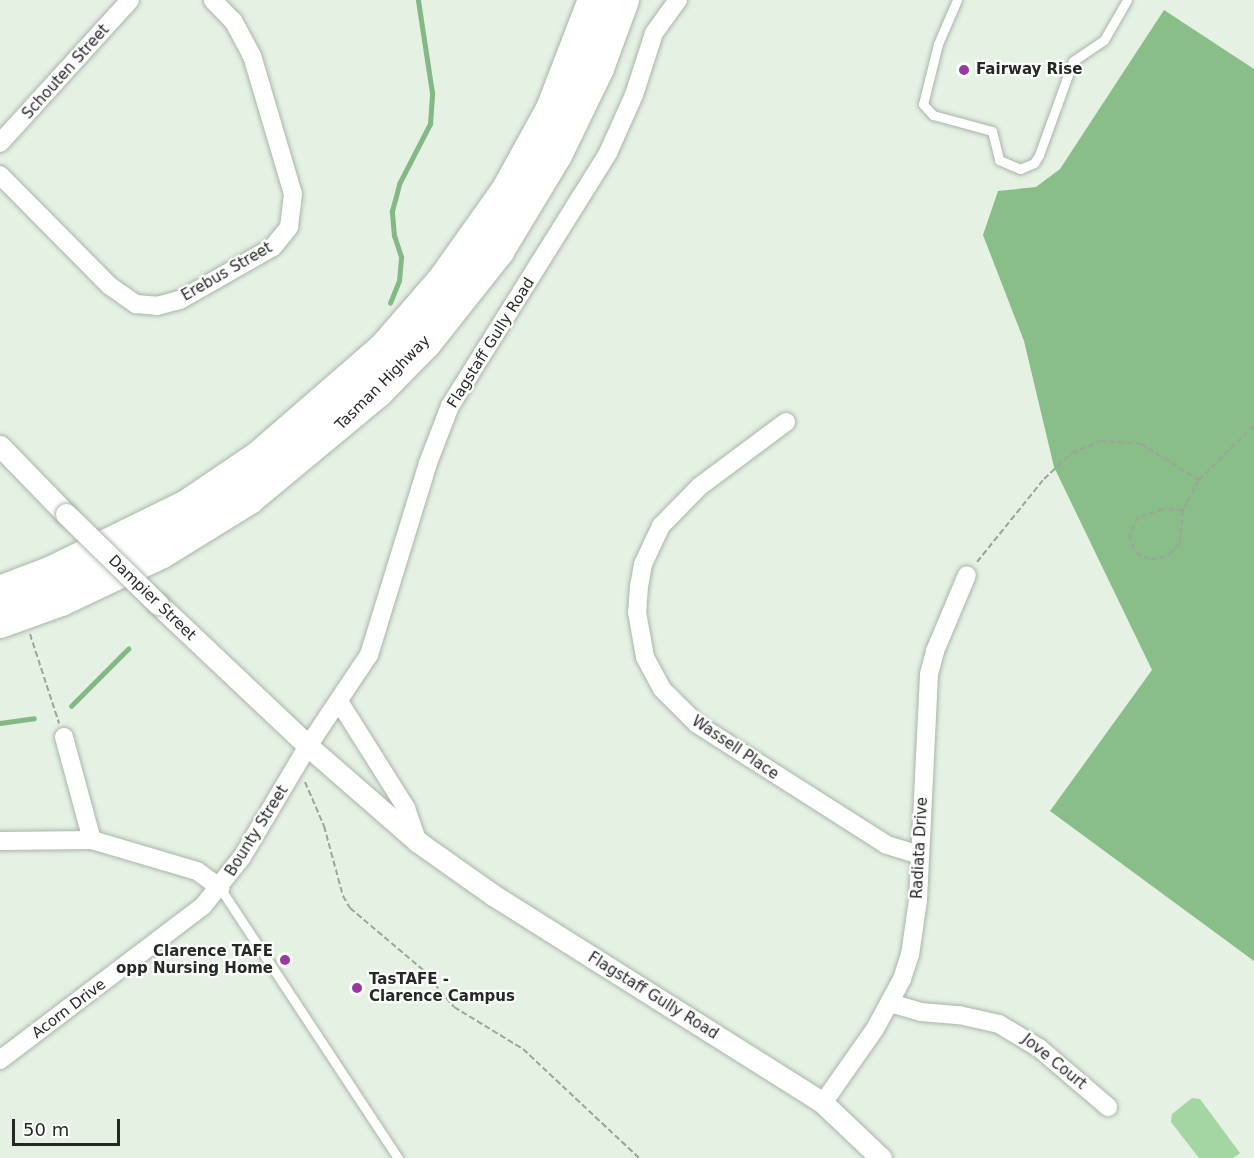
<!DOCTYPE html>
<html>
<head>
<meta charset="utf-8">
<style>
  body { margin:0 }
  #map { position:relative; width:1254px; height:1158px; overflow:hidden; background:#e4f1e3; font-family:"DejaVu Sans",sans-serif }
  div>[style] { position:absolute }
  .green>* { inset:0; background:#a4d6a4 }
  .forest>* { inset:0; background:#89be89 }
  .stream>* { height:4.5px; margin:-2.25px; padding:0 2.25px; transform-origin:2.25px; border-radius:2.25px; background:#84b884 }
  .path>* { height:2px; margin-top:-1px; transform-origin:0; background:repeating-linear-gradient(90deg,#9ba59a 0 6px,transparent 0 9px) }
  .roads { filter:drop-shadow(0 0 2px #a9b5a9) drop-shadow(0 0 2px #a9b5a9) }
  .service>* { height:9px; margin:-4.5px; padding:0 4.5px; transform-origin:4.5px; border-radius:4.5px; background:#fff }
  .minor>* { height:18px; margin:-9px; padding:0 9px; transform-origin:9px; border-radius:9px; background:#fff }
  .tertiary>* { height:21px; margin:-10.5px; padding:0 10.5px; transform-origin:10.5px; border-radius:10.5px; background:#fff }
  .motorway>* { height:32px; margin:-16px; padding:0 16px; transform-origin:16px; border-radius:16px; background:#fff }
  .bridges { filter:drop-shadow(0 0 2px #a9b5a9) drop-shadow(0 0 2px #a9b5a9) }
  .tertiary-bridge>* { height:21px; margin:-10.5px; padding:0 10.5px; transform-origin:10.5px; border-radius:10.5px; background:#fff }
  .dots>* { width:16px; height:16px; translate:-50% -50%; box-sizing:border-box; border:3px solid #fff; border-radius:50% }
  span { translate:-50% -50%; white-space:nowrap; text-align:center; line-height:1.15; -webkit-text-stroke:4.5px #fff; paint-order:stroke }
  .poi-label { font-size:15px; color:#242924; font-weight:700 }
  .left { translate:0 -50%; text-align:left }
  .right { translate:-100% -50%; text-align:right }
  .street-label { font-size:15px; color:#242924 }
  .scale { position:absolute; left:12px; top:1119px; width:108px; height:27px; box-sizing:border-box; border:3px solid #242924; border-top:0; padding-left:8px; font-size:18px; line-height:21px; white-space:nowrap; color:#242924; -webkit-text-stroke:4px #fff; paint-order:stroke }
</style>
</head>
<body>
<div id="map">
  <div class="green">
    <div style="clip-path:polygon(1192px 1098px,1200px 1099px,1240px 1153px,1233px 1158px,1199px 1158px,1171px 1122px,1172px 1114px)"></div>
  </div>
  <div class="forest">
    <div style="clip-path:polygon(1164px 10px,1254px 69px,1254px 961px,1050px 811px,1152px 670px,1054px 467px,1024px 341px,983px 235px,998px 191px,1036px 187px,1060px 169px)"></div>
  </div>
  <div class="stream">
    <div style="left:390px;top:303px;width:24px;rotate:-68deg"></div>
    <div style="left:399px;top:281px;width:24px;rotate:-85deg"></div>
    <div style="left:401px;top:257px;width:22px;rotate:-108deg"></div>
    <div style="left:394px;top:236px;width:25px;rotate:-95deg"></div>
    <div style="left:392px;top:211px;width:28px;rotate:-75deg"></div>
    <div style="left:399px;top:184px;width:68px;rotate:-62.7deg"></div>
    <div style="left:430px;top:124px;width:31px;rotate:-86deg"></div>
    <div style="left:432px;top:93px;width:94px;rotate:-98.6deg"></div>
    <div style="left:71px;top:706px;width:81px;rotate:-45deg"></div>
    <div style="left:0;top:723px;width:34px;rotate:-8deg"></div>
  </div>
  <div class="path">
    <div style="left:1183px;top:510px;width:20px;rotate:-177deg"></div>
    <div style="left:1163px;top:509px;width:26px;rotate:162deg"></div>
    <div style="left:1138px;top:517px;width:20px;rotate:117deg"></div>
    <div style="left:1129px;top:535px;width:19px;rotate:69deg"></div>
    <div style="left:1136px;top:553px;width:17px;rotate:25deg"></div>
    <div style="left:1151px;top:560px;width:19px;rotate:-16deg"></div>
    <div style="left:1169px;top:555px;width:16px;rotate:-47deg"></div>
    <div style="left:1180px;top:543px;width:33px;rotate:-85deg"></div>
    <div style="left:1183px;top:510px;width:34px;rotate:-62deg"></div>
    <div style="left:977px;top:562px;width:107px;rotate:-51.1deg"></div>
    <div style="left:1044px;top:479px;width:38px;rotate:-43deg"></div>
    <div style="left:1072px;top:453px;width:30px;rotate:-23deg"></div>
    <div style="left:1100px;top:441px;width:41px;rotate:4.2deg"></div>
    <div style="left:1141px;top:444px;width:68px;rotate:31.8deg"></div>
    <div style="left:1199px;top:480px;width:78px;rotate:-45deg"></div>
    <div style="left:30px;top:634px;width:94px;rotate:72deg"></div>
    <div style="left:305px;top:782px;width:48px;rotate:66.6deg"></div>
    <div style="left:324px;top:826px;width:73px;rotate:74.8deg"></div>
    <div style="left:343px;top:896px;width:14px;rotate:60deg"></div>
    <div style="left:350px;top:908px;width:96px;rotate:40.3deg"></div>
    <div style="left:423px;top:970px;width:48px;rotate:50deg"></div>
    <div style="left:454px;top:1007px;width:81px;rotate:31.3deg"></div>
    <div style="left:523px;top:1049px;width:159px;rotate:43.2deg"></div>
  </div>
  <div class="roads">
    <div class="service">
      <div style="left:957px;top:0;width:48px;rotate:113.4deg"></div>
      <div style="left:938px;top:44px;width:62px;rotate:104deg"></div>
      <div style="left:923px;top:104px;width:15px;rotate:48deg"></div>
      <div style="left:933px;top:115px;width:61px;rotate:15.2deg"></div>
      <div style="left:992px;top:131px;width:30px;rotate:76deg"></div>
      <div style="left:999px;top:160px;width:23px;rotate:23deg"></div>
      <div style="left:1020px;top:169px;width:15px;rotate:-23deg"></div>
      <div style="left:1034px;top:163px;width:9px;rotate:-58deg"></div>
      <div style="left:1039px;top:155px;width:100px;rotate:-70.1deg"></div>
      <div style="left:1073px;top:61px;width:37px;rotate:-34deg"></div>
      <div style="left:1104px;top:40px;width:46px;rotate:-60.1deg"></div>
      <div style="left:220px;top:888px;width:323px;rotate:56.6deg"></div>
    </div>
    <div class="minor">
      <div style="left:0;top:143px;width:193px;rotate:-47.7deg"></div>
      <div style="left:0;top:175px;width:156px;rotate:45.3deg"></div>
      <div style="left:110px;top:286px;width:32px;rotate:35deg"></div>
      <div style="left:136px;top:304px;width:21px;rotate:5deg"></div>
      <div style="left:157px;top:306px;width:24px;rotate:-15deg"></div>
      <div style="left:180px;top:300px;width:107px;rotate:-29.7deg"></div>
      <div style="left:273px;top:247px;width:26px;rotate:-51deg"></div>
      <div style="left:289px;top:227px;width:33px;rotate:-83deg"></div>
      <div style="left:293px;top:194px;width:144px;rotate:-106.5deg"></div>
      <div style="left:252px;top:56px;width:40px;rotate:-118deg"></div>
      <div style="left:233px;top:21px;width:29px;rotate:-134deg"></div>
      <div style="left:786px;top:422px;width:107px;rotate:143.3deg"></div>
      <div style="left:700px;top:486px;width:56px;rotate:134.3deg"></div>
      <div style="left:661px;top:526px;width:42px;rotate:115.3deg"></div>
      <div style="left:643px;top:564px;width:22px;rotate:100deg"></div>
      <div style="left:639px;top:586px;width:26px;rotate:94deg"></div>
      <div style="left:637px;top:612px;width:46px;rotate:79.9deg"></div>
      <div style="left:645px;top:657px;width:36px;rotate:62deg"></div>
      <div style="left:662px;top:689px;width:49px;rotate:45deg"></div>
      <div style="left:697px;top:724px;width:225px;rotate:32.5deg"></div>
      <div style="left:887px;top:845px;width:34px;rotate:17deg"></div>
      <div style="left:340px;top:703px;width:124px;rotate:57.8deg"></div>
      <div style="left:406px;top:808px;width:36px;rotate:71deg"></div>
      <div style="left:64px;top:737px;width:107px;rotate:74.8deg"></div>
      <div style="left:0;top:841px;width:92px;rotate:-0.6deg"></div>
      <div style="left:92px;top:840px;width:109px;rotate:16.4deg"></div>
      <div style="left:197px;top:871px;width:29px;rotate:36deg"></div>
      <div style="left:890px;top:1003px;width:32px;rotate:16deg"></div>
      <div style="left:921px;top:1012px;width:38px;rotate:5deg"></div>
      <div style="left:959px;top:1015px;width:41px;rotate:12.7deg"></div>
      <div style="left:999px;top:1024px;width:47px;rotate:31deg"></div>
      <div style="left:1039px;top:1048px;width:91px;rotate:40.5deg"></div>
      <div style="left:0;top:1060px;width:255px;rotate:-37.2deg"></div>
      <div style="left:203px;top:906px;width:63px;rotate:-51.5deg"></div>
      <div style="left:242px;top:857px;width:129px;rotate:-59.3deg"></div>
      <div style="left:308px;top:746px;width:110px;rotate:-56.2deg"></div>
      <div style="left:369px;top:655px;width:201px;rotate:-72.9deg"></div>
      <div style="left:428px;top:463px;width:61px;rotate:-68.9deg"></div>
      <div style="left:450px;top:406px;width:298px;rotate:-58deg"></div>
      <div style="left:608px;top:153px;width:64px;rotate:-65.9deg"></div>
      <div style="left:634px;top:95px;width:65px;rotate:-72.1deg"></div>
      <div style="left:654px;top:33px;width:41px;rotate:-54deg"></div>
      <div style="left:823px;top:1103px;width:90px;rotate:-54.9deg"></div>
      <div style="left:875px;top:1029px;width:57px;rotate:-61.6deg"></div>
      <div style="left:902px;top:979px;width:25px;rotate:-72deg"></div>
      <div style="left:910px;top:955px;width:56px;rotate:-81.7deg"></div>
      <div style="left:918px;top:900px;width:226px;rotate:-87.2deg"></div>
      <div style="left:929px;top:674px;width:24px;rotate:-75deg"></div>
      <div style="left:935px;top:651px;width:82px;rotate:-67.2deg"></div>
    </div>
    <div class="tertiary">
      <div style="left:0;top:446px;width:95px;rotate:45.9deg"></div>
      <div style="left:158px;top:604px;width:207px;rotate:43.4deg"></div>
      <div style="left:308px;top:746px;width:146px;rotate:41.1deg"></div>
      <div style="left:418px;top:842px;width:92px;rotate:35.2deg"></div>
      <div style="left:493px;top:895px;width:390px;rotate:32.2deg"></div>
      <div style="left:823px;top:1103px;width:80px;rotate:43.5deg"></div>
    </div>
    <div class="motorway">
      <div style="left:0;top:592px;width:56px;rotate:-21deg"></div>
      <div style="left:52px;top:572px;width:150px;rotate:-26.1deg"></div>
      <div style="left:187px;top:506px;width:86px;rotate:-34.1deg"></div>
      <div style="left:258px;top:458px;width:167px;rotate:-40.9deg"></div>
      <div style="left:384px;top:349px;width:90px;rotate:-49.1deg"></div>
      <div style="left:443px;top:281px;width:110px;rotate:-54.6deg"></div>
      <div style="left:507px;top:191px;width:94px;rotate:-61.2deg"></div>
      <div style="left:552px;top:109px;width:117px;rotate:-68.9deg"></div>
      <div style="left:0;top:622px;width:65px;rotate:-19.8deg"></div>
      <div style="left:61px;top:600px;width:112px;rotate:-25.4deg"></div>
      <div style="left:162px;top:552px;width:101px;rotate:-31.6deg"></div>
      <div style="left:248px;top:499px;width:168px;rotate:-39.7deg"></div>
      <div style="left:377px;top:392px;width:70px;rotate:-45.6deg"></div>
      <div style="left:426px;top:342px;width:116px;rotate:-51.6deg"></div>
      <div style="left:498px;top:251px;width:112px;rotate:-58.9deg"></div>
      <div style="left:556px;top:155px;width:97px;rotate:-64.2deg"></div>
      <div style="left:598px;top:68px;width:72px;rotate:-69.8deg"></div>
    </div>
  </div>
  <div class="bridges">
    <div class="tertiary-bridge">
      <div style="left:66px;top:514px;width:129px;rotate:44.4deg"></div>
    </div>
  </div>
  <div class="dots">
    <div style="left:964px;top:70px;background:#9838a0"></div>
    <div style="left:285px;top:960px;background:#9838a0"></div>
    <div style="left:357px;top:988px;background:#9838a0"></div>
  </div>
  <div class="poi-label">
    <span class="left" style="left:976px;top:70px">Fairway Rise</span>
    <span class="right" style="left:273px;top:960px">Clarence TAFE<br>opp Nursing Home</span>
    <span class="left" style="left:369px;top:988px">TasTAFE -<br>Clarence Campus</span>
  </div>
  <div class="street-label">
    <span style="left:66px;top:72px;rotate:-48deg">Schouten Street</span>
    <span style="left:227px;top:272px;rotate:-30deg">Erebus Street</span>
    <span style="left:491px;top:343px;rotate:-58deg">Flagstaff Gully Road</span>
    <span style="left:383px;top:383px;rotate:-45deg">Tasman Highway</span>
    <span style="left:152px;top:598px;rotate:44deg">Dampier Street</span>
    <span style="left:735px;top:748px;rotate:34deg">Wassell Place</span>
    <span style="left:257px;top:831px;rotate:-58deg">Bounty Street</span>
    <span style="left:920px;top:848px;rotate:-87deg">Radiata Drive</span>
    <span style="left:653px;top:996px;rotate:32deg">Flagstaff Gully Road</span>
    <span style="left:69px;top:1009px;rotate:-37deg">Acorn Drive</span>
    <span style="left:1054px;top:1062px;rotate:39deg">Jove Court</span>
  </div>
  <div class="scale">50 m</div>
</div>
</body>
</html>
